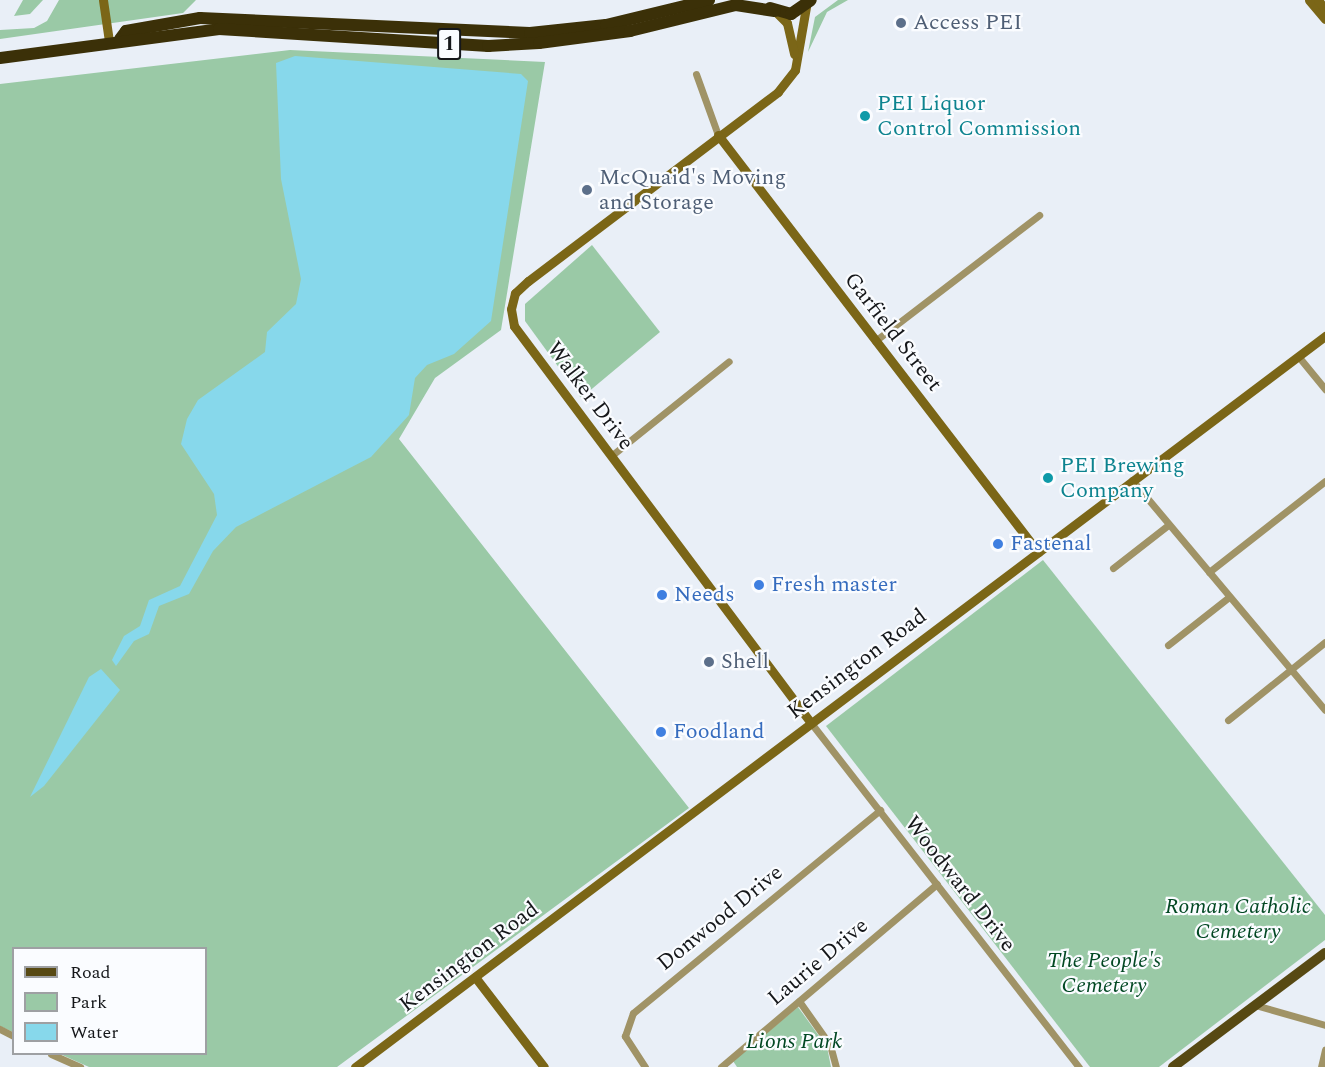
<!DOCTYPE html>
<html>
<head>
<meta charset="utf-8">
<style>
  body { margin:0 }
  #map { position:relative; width:1325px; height:1067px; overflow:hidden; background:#e9eff7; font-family:Spectral,serif }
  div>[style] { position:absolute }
  .green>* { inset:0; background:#9ac9a6 }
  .water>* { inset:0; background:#87d8eb }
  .street>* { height:7px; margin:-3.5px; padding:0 3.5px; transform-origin:3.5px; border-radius:3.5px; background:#a09366 }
  .secondary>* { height:9px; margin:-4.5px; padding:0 4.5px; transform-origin:4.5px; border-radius:4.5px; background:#7b6617 }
  .primary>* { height:10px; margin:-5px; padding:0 5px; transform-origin:5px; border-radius:5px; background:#574913 }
  .highway>* { height:12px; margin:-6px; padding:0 6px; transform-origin:6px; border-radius:6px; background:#3b3008 }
  .dots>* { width:16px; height:16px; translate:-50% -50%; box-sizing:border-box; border:3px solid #fafcff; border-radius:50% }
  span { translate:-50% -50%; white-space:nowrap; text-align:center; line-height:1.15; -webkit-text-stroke:4.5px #fafcff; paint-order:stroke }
  .shield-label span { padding:2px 4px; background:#fafcff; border:2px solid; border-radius:4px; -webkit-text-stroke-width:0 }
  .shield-label { font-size:21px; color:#15171a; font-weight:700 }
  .service-label { font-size:22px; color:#4e5e75 }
  .left { translate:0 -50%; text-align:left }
  .culture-label { font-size:22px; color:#0d838f }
  .street-label { font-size:22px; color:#15171a }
  .shop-label { font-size:22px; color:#366cbe }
  .park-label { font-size:22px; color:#024823; font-style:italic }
  .legend { position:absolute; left:12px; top:947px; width:195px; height:108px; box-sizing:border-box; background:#fafcff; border:2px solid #9ea0a3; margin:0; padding:8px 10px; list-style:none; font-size:18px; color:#15171a }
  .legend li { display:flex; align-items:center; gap:12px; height:30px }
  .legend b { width:30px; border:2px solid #9ea0a3 }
</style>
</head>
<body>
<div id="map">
  <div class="green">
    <div style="clip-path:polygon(23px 0,43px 0,30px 14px,14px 16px)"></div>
    <div style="clip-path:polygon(59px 0,196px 0,183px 13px,0 39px,0 30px,34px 28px,47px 21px)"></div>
    <div style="clip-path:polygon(838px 0,848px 0,827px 12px,808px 52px,815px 17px)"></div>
    <div style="clip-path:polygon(290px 50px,545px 62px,501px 330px,435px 378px,399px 439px,689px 808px,337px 1067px,89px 1067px,60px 1054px,206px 1054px,206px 948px,14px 948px,13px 1032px,0 1026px,0 84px)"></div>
    <div style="clip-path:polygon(592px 245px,660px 332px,581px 398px,525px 321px,525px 304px)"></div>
    <div style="clip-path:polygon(1043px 560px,1325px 915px,1325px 940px,1159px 1067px,1090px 1067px,826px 726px)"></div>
    <div style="clip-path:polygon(798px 1007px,827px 1047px,831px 1067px,737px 1067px,733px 1061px)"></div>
  </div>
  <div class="water">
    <div style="clip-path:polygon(295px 56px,521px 74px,528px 81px,491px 321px,454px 354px,427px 365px,415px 378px,409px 415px,371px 457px,236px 527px,213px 551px,189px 594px,159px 606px,149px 634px,134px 641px,116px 666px,112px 660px,124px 636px,140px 626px,149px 600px,180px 586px,217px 515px,214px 494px,181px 444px,187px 419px,198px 400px,265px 352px,267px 332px,296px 304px,301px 279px,281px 179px,276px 63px)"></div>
    <div style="clip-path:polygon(101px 669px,120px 690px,44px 786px,30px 797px,89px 677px)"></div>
  </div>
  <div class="street">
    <div style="left:696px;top:74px;width:65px;rotate:70.2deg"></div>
    <div style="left:875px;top:341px;width:207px;rotate:-37.5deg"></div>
    <div style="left:1298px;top:356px;width:43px;rotate:50.7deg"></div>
    <div style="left:611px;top:456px;width:151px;rotate:-38.8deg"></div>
    <div style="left:1132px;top:480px;width:300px;rotate:50deg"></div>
    <div style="left:1113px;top:568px;width:70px;rotate:-38deg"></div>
    <div style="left:1209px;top:572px;width:147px;rotate:-38.1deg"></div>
    <div style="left:1168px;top:645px;width:78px;rotate:-38.2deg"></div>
    <div style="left:1228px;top:720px;width:124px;rotate:-38.8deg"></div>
    <div style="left:811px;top:723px;width:436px;rotate:52.1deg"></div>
    <div style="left:799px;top:1001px;width:54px;rotate:54.8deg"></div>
    <div style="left:830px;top:1045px;width:23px;rotate:75deg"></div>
    <div style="left:1255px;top:1005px;width:73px;rotate:15.9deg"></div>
    <div style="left:0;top:1029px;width:16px;rotate:27deg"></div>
    <div style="left:51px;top:1054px;width:32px;rotate:24deg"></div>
    <div style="left:645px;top:1067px;width:37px;rotate:-123deg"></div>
    <div style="left:625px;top:1036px;width:24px;rotate:-71deg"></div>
    <div style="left:633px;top:1013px;width:320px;rotate:-39.4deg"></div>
    <div style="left:721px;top:1067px;width:283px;rotate:-40.3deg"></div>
    <div style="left:1321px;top:1067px;width:18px;rotate:-77deg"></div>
  </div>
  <div class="secondary">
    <div style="left:103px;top:0;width:41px;rotate:81.7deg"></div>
    <div style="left:1309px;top:0;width:25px;rotate:50deg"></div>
    <div style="left:1318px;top:0;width:11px;rotate:52deg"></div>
    <div style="left:806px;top:7px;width:64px;rotate:99.9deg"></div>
    <div style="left:795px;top:70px;width:28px;rotate:128deg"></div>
    <div style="left:778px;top:92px;width:313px;rotate:142.9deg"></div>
    <div style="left:528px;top:281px;width:18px;rotate:137deg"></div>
    <div style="left:515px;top:293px;width:16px;rotate:104deg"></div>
    <div style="left:511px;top:309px;width:17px;rotate:80deg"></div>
    <div style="left:514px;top:326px;width:496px;rotate:53.2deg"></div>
    <div style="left:775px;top:11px;width:17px;rotate:45deg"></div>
    <div style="left:787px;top:23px;width:32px;rotate:77deg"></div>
    <div style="left:718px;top:135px;width:526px;rotate:52.5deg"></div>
    <div style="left:475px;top:977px;width:113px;rotate:52.5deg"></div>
    <div style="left:355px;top:1067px;width:1215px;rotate:-37deg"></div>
  </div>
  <div class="primary">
    <div style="left:1173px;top:1067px;width:190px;rotate:-36.9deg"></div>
  </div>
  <div class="highway">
    <div style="left:770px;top:8px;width:22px;rotate:16deg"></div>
    <div style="left:791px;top:14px;width:24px;rotate:-35deg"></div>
    <div style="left:120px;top:39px;width:10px;rotate:-53deg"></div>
    <div style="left:126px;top:31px;width:75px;rotate:-10deg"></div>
    <div style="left:200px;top:18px;width:330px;rotate:2.6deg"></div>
    <div style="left:530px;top:33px;width:76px;rotate:-6deg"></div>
    <div style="left:606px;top:25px;width:106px;rotate:-13.6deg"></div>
    <div style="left:0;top:58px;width:221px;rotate:-7.5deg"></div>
    <div style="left:219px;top:29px;width:270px;rotate:3.6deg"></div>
    <div style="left:488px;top:46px;width:51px;rotate:-3.4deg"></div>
    <div style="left:539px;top:43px;width:92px;rotate:-7.5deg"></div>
    <div style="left:630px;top:31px;width:109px;rotate:-13.8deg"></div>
    <div style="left:736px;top:5px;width:39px;rotate:9deg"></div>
  </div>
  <div class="dots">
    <div style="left:901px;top:23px;background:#5c6f8a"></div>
    <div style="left:865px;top:116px;background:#0f9aa8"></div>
    <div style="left:587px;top:190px;background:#5c6f8a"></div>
    <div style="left:1048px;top:478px;background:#0f9aa8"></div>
    <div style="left:998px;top:544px;background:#3f7fe0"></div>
    <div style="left:759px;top:585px;background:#3f7fe0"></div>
    <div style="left:662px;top:595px;background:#3f7fe0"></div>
    <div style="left:709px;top:662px;background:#5c6f8a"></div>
    <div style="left:661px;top:732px;background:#3f7fe0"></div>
  </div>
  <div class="shield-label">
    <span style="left:449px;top:44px">1</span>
  </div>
  <div class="service-label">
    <span class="left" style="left:913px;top:23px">Access PEI</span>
    <span class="left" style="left:599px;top:190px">McQuaid's Moving<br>and Storage</span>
    <span class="left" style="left:721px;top:662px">Shell</span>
  </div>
  <div class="culture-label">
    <span class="left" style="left:877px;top:116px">PEI Liquor<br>Control Commission</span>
    <span class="left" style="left:1060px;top:478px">PEI Brewing<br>Company</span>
  </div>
  <div class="street-label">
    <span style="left:893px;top:332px;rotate:52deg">Garfield Street</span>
    <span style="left:590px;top:396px;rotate:53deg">Walker Drive</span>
    <span style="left:857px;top:664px;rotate:-37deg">Kensington Road</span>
    <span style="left:960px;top:884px;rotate:52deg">Woodward Drive</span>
    <span style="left:720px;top:918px;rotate:-39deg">Donwood Drive</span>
    <span style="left:469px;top:957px;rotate:-37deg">Kensington Road</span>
    <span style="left:818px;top:962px;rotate:-40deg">Laurie Drive</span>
  </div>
  <div class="shop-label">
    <span class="left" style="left:1010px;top:544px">Fastenal</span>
    <span class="left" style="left:771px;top:585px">Fresh master</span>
    <span class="left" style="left:674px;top:595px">Needs</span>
    <span class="left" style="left:673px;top:732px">Foodland</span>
  </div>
  <div class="park-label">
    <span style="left:1238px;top:919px">Roman Catholic<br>Cemetery</span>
    <span style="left:1104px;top:973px">The People's<br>Cemetery</span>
    <span style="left:794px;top:1042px">Lions Park</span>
  </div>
  <ul class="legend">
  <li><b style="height:8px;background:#574913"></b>Road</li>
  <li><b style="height:16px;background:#9ac9a6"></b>Park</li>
  <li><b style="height:16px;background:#87d8eb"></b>Water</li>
  </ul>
</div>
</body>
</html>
